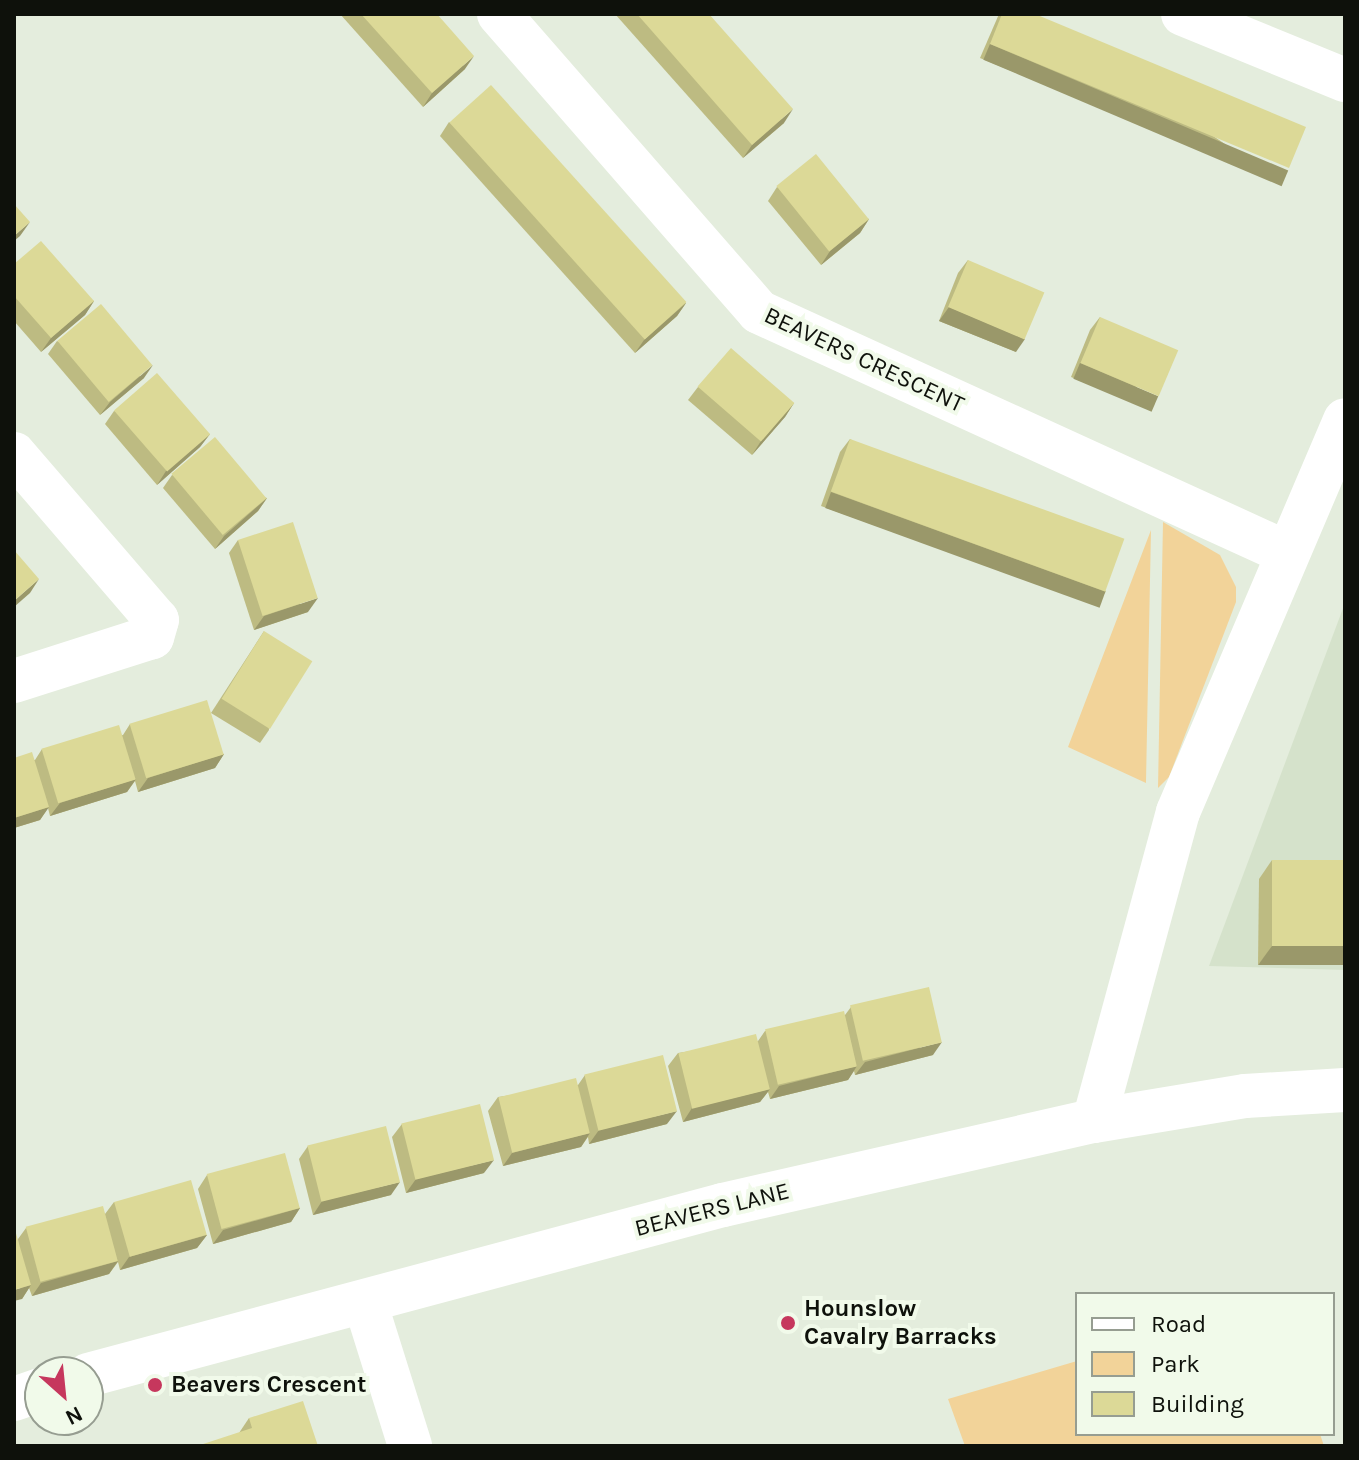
<!DOCTYPE html>
<html>
<head>
<meta charset="utf-8">
<style>
  body { margin:0 }
  #map { position:relative; width:1359px; height:1460px; overflow:hidden; background:#e4eddd; font-family:Karla,sans-serif }
  div>[style] { position:absolute }
  .built>* { inset:0; background:#d5e2cb }
  .green>* { inset:0; background:#f2d399 }
  .minor>* { height:44px; margin:-22px; padding:0 22px; transform-origin:22px; border-radius:22px; background:#fff }
  .wall>* { inset:0; background:#bdbb82 }
  .shaded-wall>* { inset:0; background:#9a986a; transform-origin:0 0 }
  .building>* { inset:0; background:#dcd997; transform-origin:0 0 }
  .dots>* { width:22px; height:22px; translate:-50% -50%; box-sizing:border-box; border:4px solid #f1faea; border-radius:50% }
  span { translate:-50% -50%; white-space:nowrap; text-align:center; line-height:1.15; -webkit-text-stroke:8px #f1faea; paint-order:stroke }
  .street-label { font-size:24px; color:#0e110b }
  .poi-label { font-size:24px; color:#0e110b; font-weight:700 }
  .left { translate:0 -50%; text-align:left }
  .frame { position:absolute; inset:0; border:16px solid #0e110b; pointer-events:none }
  .legend { position:absolute; left:1075px; top:1292px; width:260px; height:144px; box-sizing:border-box; background:#f1faea; border:2px solid #969d91; margin:0; padding:10px 14px; list-style:none; font-size:24px; color:#0e110b }
  .legend li { display:flex; align-items:center; gap:16px; height:40px }
  .legend b { width:40px; border:2px solid #969d91 }
  .north { position:absolute; left:24px; top:1356px; width:80px; height:80px; box-sizing:border-box; background:#f1faea; border:2px solid #969d91; border-radius:50%; rotate:153deg; font-size:22px; font-weight:700; line-height:32px; text-align:center; color:#0e110b }
  .north::after { content:''; display:block; margin:auto; width:28px; height:36px; background:#c6375d; clip-path:polygon(50% 0,100% 100%,50% 72%,0 100%) }
</style>
</head>
<body>
<div id="map">
  <div class="built">
    <div style="clip-path:polygon(1345px 603px,1345px 970px,1209px 966px)"></div>
  </div>
  <div class="green">
    <div style="clip-path:polygon(1163px 522px,1220px 555px,1236px 587px,1236px 602px,1169px 777px,1158px 788px)"></div>
    <div style="clip-path:polygon(1151px 530px,1146px 782px,1146px 783px,1068px 747px)"></div>
    <div style="clip-path:polygon(1077px 1361px,1077px 1434px,1320px 1434px,1324px 1446px,965px 1446px,948px 1399px)"></div>
  </div>
  <div class="minor">
    <div style="left:499px;top:14px;width:395px;rotate:48.9deg"></div>
    <div style="left:759px;top:312px;width:578px;rotate:24.53deg"></div>
    <div style="left:1183px;top:14px;width:175px;rotate:22.2deg"></div>
    <div style="left:14px;top:454px;width:219px;rotate:49.3deg"></div>
    <div style="left:157px;top:620px;width:18px;rotate:106deg"></div>
    <div style="left:152px;top:637px;width:145px;rotate:162.3deg"></div>
    <div style="left:1094px;top:1121px;width:320px;rotate:-74.8deg"></div>
    <div style="left:1178px;top:812px;width:426px;rotate:-66.9deg"></div>
    <div style="left:365px;top:1302px;width:151px;rotate:72.6deg"></div>
    <div style="left:88px;top:1375px;width:657px;rotate:-14.99deg"></div>
    <div style="left:723px;top:1205px;width:380px;rotate:-12.8deg"></div>
    <div style="left:1094px;top:1121px;width:153px;rotate:-9.4deg"></div>
    <div style="left:1245px;top:1096px;width:100px;rotate:-3.4deg"></div>
    <div style="left:14px;top:1399px;width:28px;rotate:-19deg"></div>
  </div>
  <div class="wall">
    <div style="clip-path:polygon(340px 14px,437px 14px,465px 69px,423px 107px)"></div>
    <div style="clip-path:polygon(615px 14px,709px 14px,784px 123px,743px 158px)"></div>
    <div style="clip-path:polygon(999px 14px,1035px 14px,1279px 181px,980px 58px)"></div>
    <div style="clip-path:polygon(449px 122px,686px 303px,677px 316px,635px 353px,440px 136px)"></div>
    <div style="clip-path:polygon(777px 187px,869px 219px,860px 233px,821px 265px,768px 201px)"></div>
    <div style="clip-path:polygon(968px 260px,1016px 352px,939px 321px,958px 273px)"></div>
    <div style="clip-path:polygon(14px 264px,94px 301px,85px 315px,41px 352px,14px 321px)"></div>
    <div style="clip-path:polygon(1100px 317px,1148px 409px,1071px 377px,1090px 330px)"></div>
    <div style="clip-path:polygon(57px 341px,144px 378px,100px 415px,48px 354px)"></div>
    <div style="clip-path:polygon(698px 387px,794px 403px,785px 417px,752px 455px,688px 400px)"></div>
    <div style="clip-path:polygon(114px 411px,210px 434px,200px 447px,157px 485px,105px 424px)"></div>
    <div style="clip-path:polygon(850px 439px,1106px 591px,1097px 605px,821px 506px,840px 452px)"></div>
    <div style="clip-path:polygon(172px 475px,267px 498px,258px 511px,215px 549px,163px 488px)"></div>
    <div style="clip-path:polygon(238px 540px,308px 612px,254px 630px,229px 553px)"></div>
    <div style="clip-path:polygon(264px 631px,269px 730px,260px 743px,211px 713px)"></div>
    <div style="clip-path:polygon(130px 724px,224px 754px,215px 768px,138px 792px,135px 781px,127px 792px,50px 816px,48px 808px,40px 820px,14px 828px,14px 758px,35px 760px,42px 749px,123px 735px)"></div>
    <div style="clip-path:polygon(1272px 860px,1345px 860px,1258px 965px,1259px 879px)"></div>
    <div style="clip-path:polygon(851px 1007px,933px 1055px,855px 1075px,854px 1071px,848px 1080px,770px 1099px,768px 1092px,760px 1102px,683px 1122px,668px 1066px,678px 1053px,758px 1041px,765px 1031px,845px 1015px)"></div>
    <div style="clip-path:polygon(585px 1075px,667px 1124px,589px 1144px,588px 1137px,581px 1147px,503px 1166px,488px 1111px,498px 1097px,578px 1085px)"></div>
    <div style="clip-path:polygon(402px 1124px,484px 1173px,406px 1193px,392px 1137px)"></div>
    <div style="clip-path:polygon(308px 1146px,391px 1195px,313px 1215px,299px 1159px)"></div>
    <div style="clip-path:polygon(207px 1175px,300px 1208px,291px 1222px,213px 1244px,198px 1189px)"></div>
    <div style="clip-path:polygon(114px 1202px,207px 1235px,197px 1248px,120px 1270px,118px 1262px,109px 1274px,32px 1296px,29px 1288px,22px 1299px,18px 1239px,26px 1228px,105px 1214px)"></div>
    <div style="clip-path:polygon(249px 1418px,318px 1446px,239px 1433px)"></div>
  </div>
  <div class="shaded-wall">
    <div style="left:990px;top:44px;width:324px;height:17px;rotate:23deg"></div>
    <div style="clip-path:polygon(474px 56px,465px 69px,423px 107px,432px 93px)"></div>
    <div style="clip-path:polygon(793px 109px,784px 123px,743px 158px,752px 145px)"></div>
    <div style="clip-path:polygon(869px 219px,860px 233px,821px 265px,830px 251px)"></div>
    <div style="clip-path:polygon(30px 222px,20px 236px,14px 241px,14px 236px)"></div>
    <div style="clip-path:polygon(94px 301px,85px 315px,41px 352px,51px 338px)"></div>
    <div style="clip-path:polygon(686px 303px,677px 316px,635px 353px,644px 340px)"></div>
    <div style="clip-path:polygon(949px 307px,1025px 339px,1016px 352px,939px 321px)"></div>
    <div style="left:1080px;top:363px;width:85px;height:17px;rotate:23deg"></div>
    <div style="clip-path:polygon(153px 365px,144px 378px,100px 415px,110px 402px)"></div>
    <div style="clip-path:polygon(794px 403px,785px 417px,752px 455px,761px 441px)"></div>
    <div style="clip-path:polygon(210px 434px,200px 447px,157px 485px,166px 471px)"></div>
    <div style="left:831px;top:492px;width:292px;height:17px;rotate:20deg"></div>
    <div style="clip-path:polygon(267px 498px,258px 511px,215px 549px,224px 536px)"></div>
    <div style="clip-path:polygon(39px 579px,30px 593px,14px 607px,14px 601px)"></div>
    <div style="clip-path:polygon(318px 598px,308px 612px,254px 630px,264px 616px)"></div>
    <div style="clip-path:polygon(224px 754px,215px 768px,138px 792px,148px 778px)"></div>
    <div style="clip-path:polygon(136px 779px,127px 792px,50px 816px,60px 803px)"></div>
    <div style="clip-path:polygon(49px 807px,40px 820px,14px 828px,14px 818px)"></div>
    <div style="clip-path:polygon(1272px 946px,1345px 946px,1345px 965px,1258px 965px)"></div>
    <div style="clip-path:polygon(942px 1042px,933px 1055px,855px 1075px,865px 1062px)"></div>
    <div style="clip-path:polygon(857px 1066px,848px 1080px,770px 1099px,779px 1086px)"></div>
    <div style="clip-path:polygon(770px 1089px,760px 1102px,683px 1122px,692px 1108px)"></div>
    <div style="clip-path:polygon(677px 1111px,667px 1124px,589px 1144px,599px 1130px)"></div>
    <div style="clip-path:polygon(590px 1133px,581px 1147px,503px 1166px,512px 1153px)"></div>
    <div style="clip-path:polygon(494px 1160px,484px 1173px,406px 1193px,416px 1179px)"></div>
    <div style="clip-path:polygon(400px 1182px,391px 1195px,313px 1215px,322px 1201px)"></div>
    <div style="clip-path:polygon(300px 1208px,291px 1222px,213px 1244px,223px 1230px)"></div>
    <div style="clip-path:polygon(207px 1235px,197px 1248px,120px 1270px,129px 1257px)"></div>
    <div style="clip-path:polygon(118px 1261px,109px 1274px,32px 1296px,41px 1283px)"></div>
    <div style="clip-path:polygon(31px 1285px,22px 1299px,14px 1301px,14px 1290px)"></div>
  </div>
  <div class="building">
    <div style="clip-path:polygon(361px 14px,437px 14px,474px 56px,432px 93px)"></div>
    <div style="clip-path:polygon(637px 14px,709px 14px,793px 109px,752px 145px)"></div>
    <div style="clip-path:polygon(1002px 14px,1035px 14px,1306px 127px,1289px 168px,990px 44px)"></div>
    <div style="left:491px;top:85px;width:292px;height:56px;rotate:48deg"></div>
    <div style="left:816px;top:154px;width:84px;height:51px;rotate:51deg"></div>
    <div style="clip-path:polygon(14px 204px,30px 222px,14px 236px)"></div>
    <div style="clip-path:polygon(41px 241px,94px 301px,51px 338px,14px 296px,14px 264px)"></div>
    <div style="left:968px;top:260px;width:83px;height:51px;rotate:23deg"></div>
    <div style="left:101px;top:304px;width:80px;height:57px;rotate:50deg"></div>
    <div style="left:1100px;top:317px;width:85px;height:50px;rotate:23deg"></div>
    <div style="left:731px;top:348px;width:84px;height:51px;rotate:41deg"></div>
    <div style="left:157px;top:373px;width:81px;height:57px;rotate:49deg"></div>
    <div style="left:215px;top:437px;width:80px;height:57px;rotate:50deg"></div>
    <div style="left:850px;top:439px;width:292px;height:56px;rotate:20deg"></div>
    <div style="left:293px;top:522px;width:80px;height:58px;rotate:72deg"></div>
    <div style="clip-path:polygon(14px 550px,39px 579px,14px 601px)"></div>
    <div style="left:264px;top:631px;width:57px;height:80px;rotate:32deg"></div>
    <div style="left:207px;top:700px;width:57px;height:81px;rotate:73deg"></div>
    <div style="left:119px;top:725px;width:57px;height:81px;rotate:73deg"></div>
    <div style="clip-path:polygon(32px 752px,49px 807px,14px 818px,14px 758px)"></div>
    <div style="left:1272px;top:860px;width:73px;height:86px"></div>
    <div style="left:929px;top:987px;width:57px;height:81px;rotate:77deg"></div>
    <div style="left:844px;top:1011px;width:57px;height:81px;rotate:77deg"></div>
    <div style="left:756px;top:1034px;width:57px;height:80px;rotate:76deg"></div>
    <div style="left:663px;top:1055px;width:58px;height:81px;rotate:76deg"></div>
    <div style="left:576px;top:1078px;width:57px;height:80px;rotate:76deg"></div>
    <div style="left:480px;top:1104px;width:58px;height:81px;rotate:76deg"></div>
    <div style="left:386px;top:1126px;width:58px;height:81px;rotate:76deg"></div>
    <div style="left:285px;top:1153px;width:57px;height:81px;rotate:75deg"></div>
    <div style="left:191px;top:1180px;width:57px;height:80px;rotate:74deg"></div>
    <div style="left:103px;top:1206px;width:57px;height:80px;rotate:75deg"></div>
    <div style="clip-path:polygon(15px 1230px,31px 1285px,14px 1290px,14px 1231px)"></div>
    <div style="clip-path:polygon(303px 1401px,318px 1446px,197px 1446px,252px 1428px,249px 1418px)"></div>
  </div>
  <div class="dots">
    <div style="left:788px;top:1323px;background:#c6375d"></div>
    <div style="left:155px;top:1385px;background:#c6375d"></div>
  </div>
  <div class="street-label">
    <span style="left:864px;top:360px;rotate:25deg">BEAVERS CRESCENT</span>
    <span style="left:712px;top:1210px;rotate:-14deg">BEAVERS LANE</span>
  </div>
  <div class="poi-label">
    <span class="left" style="left:804px;top:1323px">Hounslow<br>Cavalry Barracks</span>
    <span class="left" style="left:171px;top:1385px">Beavers Crescent</span>
  </div>
  <div class="frame"></div>
  <ul class="legend">
  <li><b style="height:10px;background:#fff"></b>Road</li>
  <li><b style="height:22px;background:#f2d399"></b>Park</li>
  <li><b style="height:22px;background:#dcd997"></b>Building</li>
  </ul>
  <div class="north">N</div>
</div>
</body>
</html>
